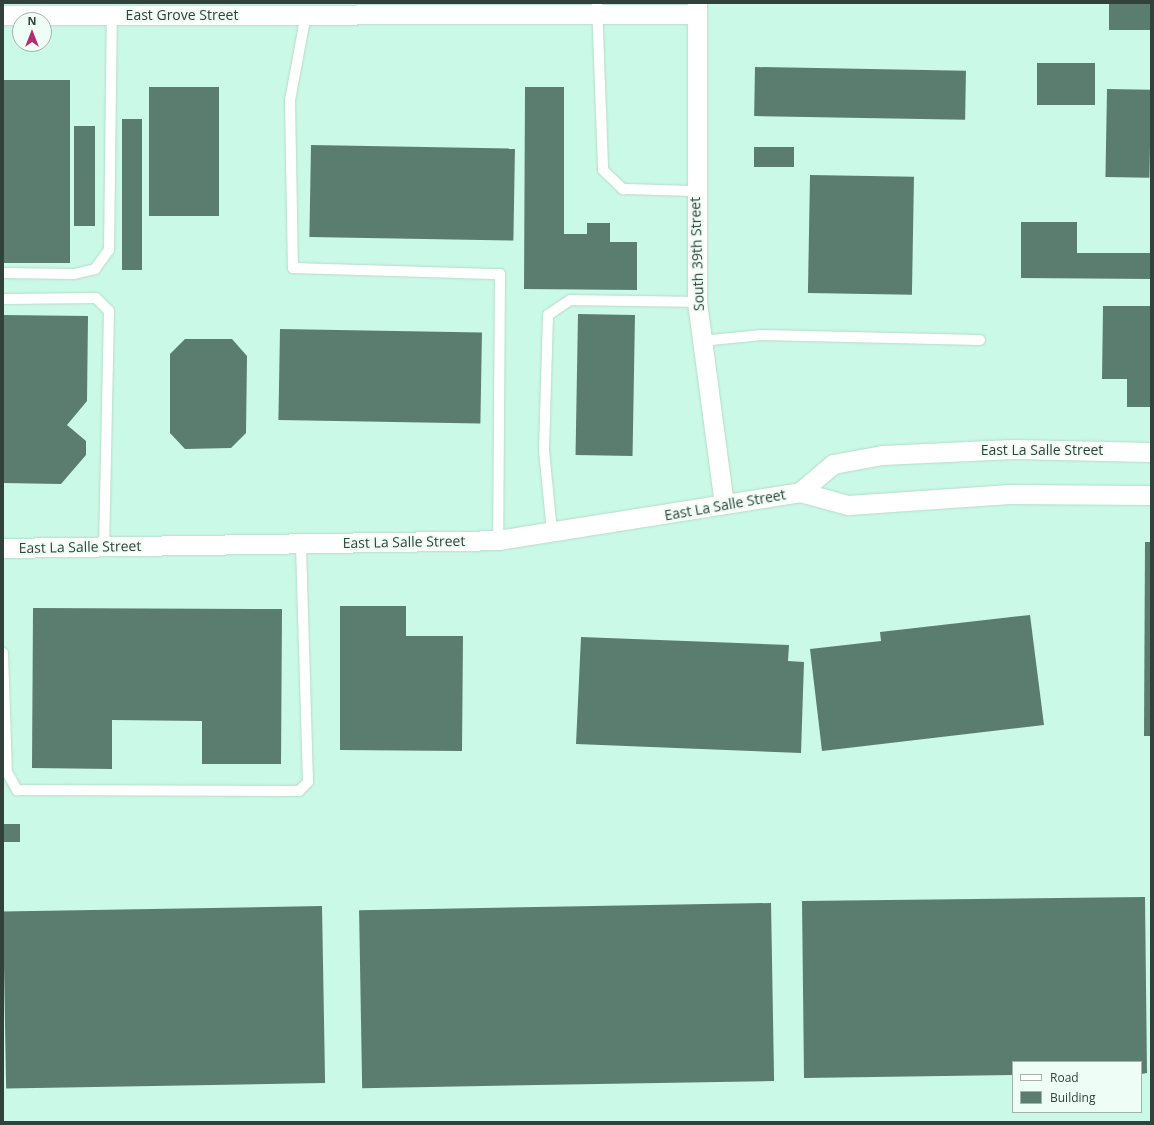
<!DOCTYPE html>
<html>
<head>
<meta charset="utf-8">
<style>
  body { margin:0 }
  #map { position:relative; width:1154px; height:1125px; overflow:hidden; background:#effdf7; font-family:"Open Sans",sans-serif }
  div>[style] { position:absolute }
  .built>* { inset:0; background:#cbf9e7 }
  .building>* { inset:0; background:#5b7d6f; transform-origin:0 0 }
  .roads { filter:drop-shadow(0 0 1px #b6dbcc) drop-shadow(0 0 1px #b6dbcc) }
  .service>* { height:10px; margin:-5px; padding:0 5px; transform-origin:5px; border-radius:5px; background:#fff }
  .minor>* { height:19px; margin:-9.5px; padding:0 9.5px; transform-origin:9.5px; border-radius:9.5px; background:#fff }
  span { translate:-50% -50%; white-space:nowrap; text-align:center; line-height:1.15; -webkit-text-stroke:4px #effdf7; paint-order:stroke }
  .street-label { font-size:14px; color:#32413b }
  .frame { position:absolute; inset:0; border:4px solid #32413b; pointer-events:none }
  .legend { position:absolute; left:1012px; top:1061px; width:130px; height:52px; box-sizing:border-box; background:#effdf7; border:1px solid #a3b2ac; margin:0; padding:5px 7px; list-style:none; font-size:12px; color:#32413b }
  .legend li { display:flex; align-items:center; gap:8px; height:20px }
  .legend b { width:20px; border:1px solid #a3b2ac }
  .north { position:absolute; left:12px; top:12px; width:40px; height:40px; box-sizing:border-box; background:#effdf7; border:1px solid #a3b2ac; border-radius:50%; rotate:0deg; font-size:11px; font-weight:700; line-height:16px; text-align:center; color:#32413b }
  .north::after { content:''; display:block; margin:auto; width:14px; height:18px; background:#b52d6e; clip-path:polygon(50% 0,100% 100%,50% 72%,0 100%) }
</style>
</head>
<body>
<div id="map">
  <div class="built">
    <div style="clip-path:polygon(evenodd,3px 3px,1151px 3px,1151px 1122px,3px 1122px,3px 3px,20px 20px,44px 20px,44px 44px,20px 44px,20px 20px,3px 3px,1013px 1062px,1141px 1062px,1141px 1112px,1013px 1112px,1013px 1062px)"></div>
  </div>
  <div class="building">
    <div style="left:1109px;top:3px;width:42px;height:27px"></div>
    <div style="left:1037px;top:63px;width:58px;height:42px"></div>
    <div style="left:755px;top:67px;width:211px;height:49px;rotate:1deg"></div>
    <div style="left:3px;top:80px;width:67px;height:183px"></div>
    <div style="left:219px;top:87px;width:129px;height:70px;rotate:90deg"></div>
    <div style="clip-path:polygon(525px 87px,564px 87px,564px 234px,587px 234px,587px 223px,610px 223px,610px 242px,637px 242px,637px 290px,524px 289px)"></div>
    <div style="left:1107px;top:89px;width:44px;height:88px;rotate:1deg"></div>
    <div style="left:122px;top:119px;width:20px;height:151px"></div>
    <div style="left:74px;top:126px;width:21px;height:100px"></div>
    <div style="left:311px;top:145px;width:204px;height:92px;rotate:1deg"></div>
    <div style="left:754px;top:147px;width:40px;height:20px"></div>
    <div style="left:810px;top:175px;width:104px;height:118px;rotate:1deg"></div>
    <div style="clip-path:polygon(1021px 222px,1077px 222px,1077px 253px,1151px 253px,1151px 279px,1021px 278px)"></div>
    <div style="clip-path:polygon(1103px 306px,1151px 306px,1151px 407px,1127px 407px,1127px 379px,1102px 379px)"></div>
    <div style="left:578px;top:314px;width:57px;height:141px;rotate:1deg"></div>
    <div style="clip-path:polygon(3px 315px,88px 316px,87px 401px,67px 425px,86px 441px,86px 455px,61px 484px,3px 483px)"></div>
    <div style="left:280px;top:329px;width:202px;height:91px;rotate:1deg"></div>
    <div style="clip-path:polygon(185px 339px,232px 339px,247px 356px,246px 433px,231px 448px,185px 449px,170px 433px,170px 354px)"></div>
    <div style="clip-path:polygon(1145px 542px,1151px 542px,1151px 736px,1144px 736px)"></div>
    <div style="clip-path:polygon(340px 606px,406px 606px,406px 636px,463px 636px,462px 751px,340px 750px)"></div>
    <div style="clip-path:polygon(33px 608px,282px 609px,281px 764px,202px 764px,202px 721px,112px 720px,112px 769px,32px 768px)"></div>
    <div style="clip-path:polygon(1030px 615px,1044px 725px,822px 751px,810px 649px,881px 641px,880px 632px)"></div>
    <div style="clip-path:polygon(581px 637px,789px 645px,788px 661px,804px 662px,801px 753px,576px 744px)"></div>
    <div style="left:3px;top:824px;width:17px;height:18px"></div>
    <div style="clip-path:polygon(1145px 897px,1147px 1073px,1141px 1074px,1141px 1062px,1013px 1062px,1013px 1075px,804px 1078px,802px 901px)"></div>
    <div style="left:771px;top:903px;width:178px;height:412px;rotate:89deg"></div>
    <div style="left:322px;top:906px;width:177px;height:319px;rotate:89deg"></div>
  </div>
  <div class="roads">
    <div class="service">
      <div style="left:597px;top:3px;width:167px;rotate:87.9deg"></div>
      <div style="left:603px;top:170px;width:28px;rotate:44deg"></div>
      <div style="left:623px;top:189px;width:72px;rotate:1.6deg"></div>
      <div style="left:306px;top:14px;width:87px;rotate:100.5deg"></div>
      <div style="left:290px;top:100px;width:168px;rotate:89deg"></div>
      <div style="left:293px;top:268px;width:207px;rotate:1.7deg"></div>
      <div style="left:500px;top:274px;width:266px;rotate:90.4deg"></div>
      <div style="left:3px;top:273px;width:71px;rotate:0.8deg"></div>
      <div style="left:74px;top:274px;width:22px;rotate:-13deg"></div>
      <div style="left:95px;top:269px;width:24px;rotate:-54deg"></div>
      <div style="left:109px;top:250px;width:235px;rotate:-89.3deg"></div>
      <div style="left:3px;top:299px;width:93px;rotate:-0.6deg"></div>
      <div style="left:96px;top:298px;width:18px;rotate:45deg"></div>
      <div style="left:109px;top:311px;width:236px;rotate:91.2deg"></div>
      <div style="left:701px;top:341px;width:61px;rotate:-5.6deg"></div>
      <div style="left:762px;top:335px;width:218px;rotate:1.3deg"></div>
      <div style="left:552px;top:532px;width:82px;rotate:-95.6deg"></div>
      <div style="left:544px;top:450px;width:135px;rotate:-88.3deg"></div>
      <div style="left:548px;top:315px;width:27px;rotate:-34deg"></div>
      <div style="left:570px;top:300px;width:127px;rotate:0.9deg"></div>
      <div style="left:3px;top:653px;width:119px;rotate:88.1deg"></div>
      <div style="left:7px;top:772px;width:21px;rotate:61deg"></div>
      <div style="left:17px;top:790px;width:282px;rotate:0.2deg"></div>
      <div style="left:299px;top:791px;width:13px;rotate:-45deg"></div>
      <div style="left:308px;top:782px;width:239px;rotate:-91.7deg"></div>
    </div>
    <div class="minor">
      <div style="left:697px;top:3px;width:299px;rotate:90deg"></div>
      <div style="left:697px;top:302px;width:204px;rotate:82.4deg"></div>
      <div style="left:3px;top:15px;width:694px;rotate:-0.08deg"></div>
      <div style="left:800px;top:492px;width:43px;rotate:-40.3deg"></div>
      <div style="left:833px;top:464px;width:50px;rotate:-10.4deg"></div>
      <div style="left:882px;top:455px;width:131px;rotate:-2.6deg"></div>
      <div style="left:1013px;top:449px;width:138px;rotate:1.2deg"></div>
      <div style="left:3px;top:548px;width:495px;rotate:-0.9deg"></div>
      <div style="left:498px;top:540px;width:306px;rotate:-9deg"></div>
      <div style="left:800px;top:492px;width:50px;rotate:15.2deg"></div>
      <div style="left:848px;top:505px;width:161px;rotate:-3.9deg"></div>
      <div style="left:1009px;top:494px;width:142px;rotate:0.4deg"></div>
    </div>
  </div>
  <div class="street-label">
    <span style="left:182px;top:15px">East Grove Street</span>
    <span style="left:697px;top:254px;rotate:-92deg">South 39th Street</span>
    <span style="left:1042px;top:450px">East La Salle Street</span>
    <span style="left:725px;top:505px;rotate:-10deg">East La Salle Street</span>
    <span style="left:404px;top:542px;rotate:-1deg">East La Salle Street</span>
    <span style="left:80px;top:547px;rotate:-1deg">East La Salle Street</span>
  </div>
  <div class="frame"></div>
  <ul class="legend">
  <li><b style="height:5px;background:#fff"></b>Road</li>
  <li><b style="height:11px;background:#5b7d6f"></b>Building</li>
  </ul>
  <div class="north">N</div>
</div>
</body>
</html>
